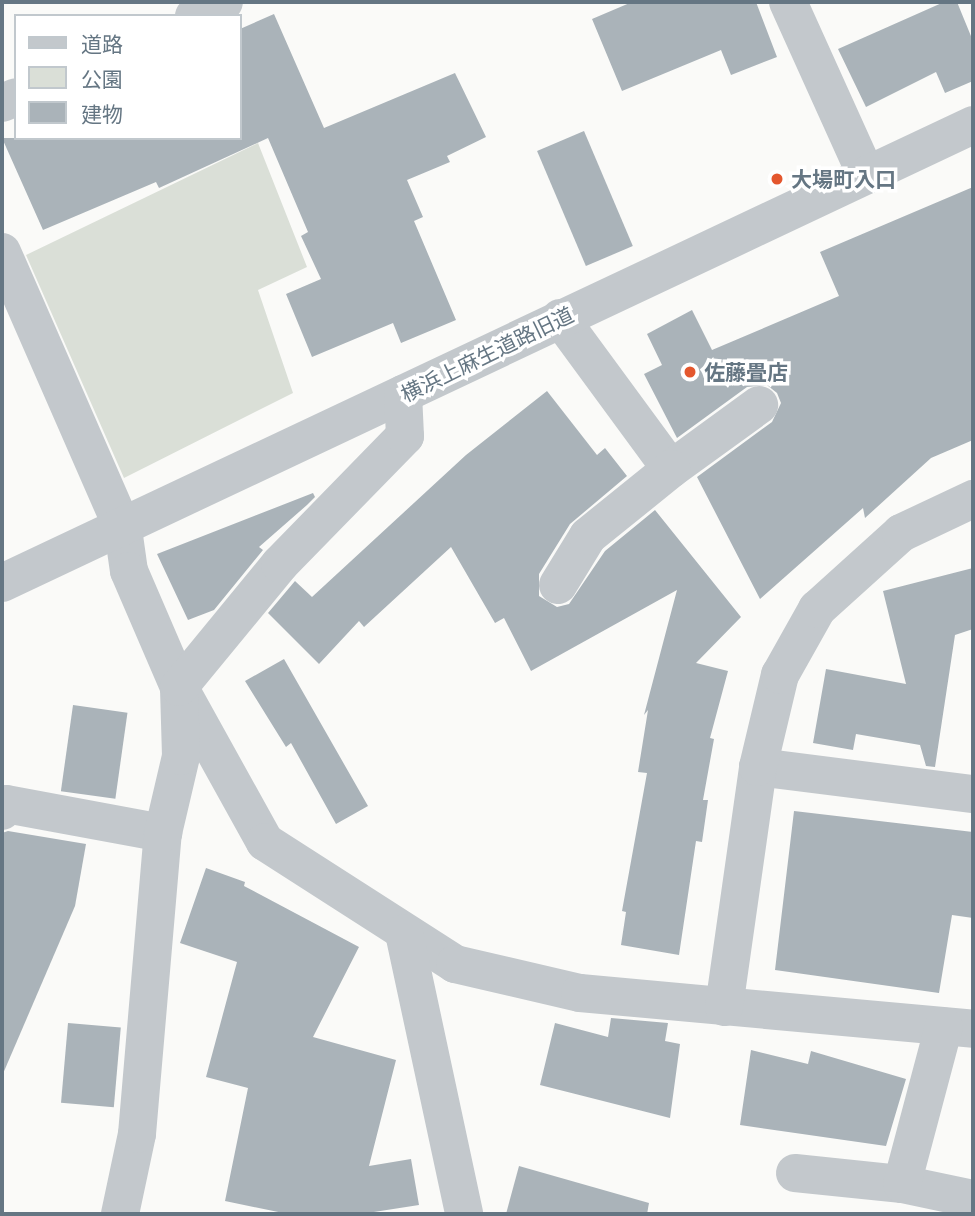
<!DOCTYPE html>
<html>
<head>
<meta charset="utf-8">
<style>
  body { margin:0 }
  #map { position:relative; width:975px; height:1216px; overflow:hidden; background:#fafaf8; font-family:"IBM Plex Sans","Noto Sans JP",sans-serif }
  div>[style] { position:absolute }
  .green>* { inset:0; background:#dadfd7 }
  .building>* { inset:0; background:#aab3b9; transform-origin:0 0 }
  .minor>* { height:38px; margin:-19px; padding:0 19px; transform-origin:19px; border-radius:19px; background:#c3c8cc }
  .dots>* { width:19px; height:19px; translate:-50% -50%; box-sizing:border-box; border:4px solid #fff; border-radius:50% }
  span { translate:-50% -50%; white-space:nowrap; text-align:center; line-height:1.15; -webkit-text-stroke:7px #fff; paint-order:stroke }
  .poi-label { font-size:21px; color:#657683; font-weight:700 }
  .left { translate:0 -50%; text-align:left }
  .street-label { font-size:21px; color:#657683 }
  .frame { position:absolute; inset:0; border:4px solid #657683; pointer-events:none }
  .legend { position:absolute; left:14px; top:14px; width:228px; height:126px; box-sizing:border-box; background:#fff; border:2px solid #c1c8cd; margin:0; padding:9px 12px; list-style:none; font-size:21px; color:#657683 }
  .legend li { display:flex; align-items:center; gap:14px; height:35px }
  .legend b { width:35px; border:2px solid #c1c8cd }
</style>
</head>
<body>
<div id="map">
  <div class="green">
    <div style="clip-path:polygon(258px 143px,307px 267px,258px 290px,293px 393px,124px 478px,26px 255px)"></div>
  </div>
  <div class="building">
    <div style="clip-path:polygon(632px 2px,756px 2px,777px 57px,731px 75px,721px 50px,622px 91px,592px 19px)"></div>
    <div style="clip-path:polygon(944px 2px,957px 2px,973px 41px,973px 81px,945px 93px,936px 72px,866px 107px,838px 49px)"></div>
    <div style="clip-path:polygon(274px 14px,324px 128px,455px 73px,486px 137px,447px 156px,450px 162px,407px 180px,423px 217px,414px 221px,456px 320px,401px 343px,393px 323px,312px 357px,286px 294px,321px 279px,301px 236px,308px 232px,268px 138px,159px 188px,156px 182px,43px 230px,2px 138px,240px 138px,240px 29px)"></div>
    <div style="left:584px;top:131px;width:125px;height:51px;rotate:67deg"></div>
    <div style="clip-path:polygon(973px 187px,973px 440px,931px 458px,865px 518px,863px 508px,760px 599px,697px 477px,772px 422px,781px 403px,777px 393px,767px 385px,747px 387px,677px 438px,644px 374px,662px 365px,647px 334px,692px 310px,712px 350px,839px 296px,820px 252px)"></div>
    <div style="clip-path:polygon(547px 391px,597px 455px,605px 448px,627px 476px,570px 524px,539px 574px,539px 596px,557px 607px,569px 604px,605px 551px,655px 510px,741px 617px,696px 663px,728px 671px,710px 738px,714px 739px,703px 800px,708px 800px,702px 842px,696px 841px,679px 955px,621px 945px,626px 912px,622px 911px,647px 773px,638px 772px,648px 710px,644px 715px,677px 590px,531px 671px,504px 618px,495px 623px,451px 547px,364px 627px,359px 621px,319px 664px,268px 613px,295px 581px,312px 597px,466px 455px)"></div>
    <div style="clip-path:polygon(313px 493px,315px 497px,307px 505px,259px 547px,263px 550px,214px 610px,188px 620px,157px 554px)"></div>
    <div style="clip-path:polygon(973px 568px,973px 629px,955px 635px,935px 767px,926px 766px,920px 745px,856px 734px,853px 750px,813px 743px,826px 669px,906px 684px,883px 591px)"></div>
    <div style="clip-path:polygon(284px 659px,368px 806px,336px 824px,291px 743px,286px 747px,245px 681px)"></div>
    <div style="left:73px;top:705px;width:55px;height:87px;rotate:8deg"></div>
    <div style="clip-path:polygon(794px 811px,973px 832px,973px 918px,952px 915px,939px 993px,775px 970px)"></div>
    <div style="clip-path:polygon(8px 831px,86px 844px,75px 906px,2px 1076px,2px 833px)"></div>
    <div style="clip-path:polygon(206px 868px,245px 882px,244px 886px,359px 947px,313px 1037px,396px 1060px,369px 1166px,411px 1159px,419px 1205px,361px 1214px,288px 1214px,225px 1201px,248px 1088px,206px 1077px,237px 962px,180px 943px)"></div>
    <div style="clip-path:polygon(611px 1018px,668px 1023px,665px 1041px,680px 1044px,670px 1118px,540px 1085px,555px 1023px,608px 1037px)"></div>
    <div style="left:68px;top:1023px;width:53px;height:80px;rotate:5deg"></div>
    <div style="clip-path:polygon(751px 1050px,808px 1064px,811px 1051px,906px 1079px,886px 1146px,740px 1125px)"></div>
    <div style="clip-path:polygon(519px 1166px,649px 1203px,647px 1214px,506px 1214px)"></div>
  </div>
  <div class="minor">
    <div style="left:788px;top:2px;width:190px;rotate:65.7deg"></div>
    <div style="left:194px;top:16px;width:33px;rotate:-25deg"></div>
    <div style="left:2px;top:103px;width:15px;rotate:-23deg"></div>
    <div style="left:2px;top:252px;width:302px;rotate:66.4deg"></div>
    <div style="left:123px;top:529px;width:42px;rotate:81.9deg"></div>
    <div style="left:129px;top:571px;width:126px;rotate:66.7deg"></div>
    <div style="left:179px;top:687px;width:177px;rotate:61deg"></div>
    <div style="left:265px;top:842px;width:226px;rotate:32.7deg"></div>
    <div style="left:455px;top:964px;width:128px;rotate:13.1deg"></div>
    <div style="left:580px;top:993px;width:395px;rotate:5.2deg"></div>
    <div style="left:560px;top:318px;width:187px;rotate:53.7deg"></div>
    <div style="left:671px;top:469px;width:109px;rotate:-36deg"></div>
    <div style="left:2px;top:583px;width:1074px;rotate:-25.25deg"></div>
    <div style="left:558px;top:585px;width:57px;rotate:-58.5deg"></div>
    <div style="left:588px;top:536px;width:107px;rotate:-38.9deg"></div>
    <div style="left:758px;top:767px;width:217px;rotate:7.2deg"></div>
    <div style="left:2px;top:811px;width:8px;rotate:-60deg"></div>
    <div style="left:6px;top:804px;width:160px;rotate:10.5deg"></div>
    <div style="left:404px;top:933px;width:287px;rotate:77.9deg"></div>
    <div style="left:724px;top:1007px;width:242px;rotate:-81.9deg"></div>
    <div style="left:758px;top:767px;width:95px;rotate:-76.6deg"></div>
    <div style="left:780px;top:675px;width:76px;rotate:-60.7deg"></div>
    <div style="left:817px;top:609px;width:113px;rotate:-42.1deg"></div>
    <div style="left:901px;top:533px;width:80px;rotate:-25.3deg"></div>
    <div style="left:795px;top:1173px;width:108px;rotate:5.9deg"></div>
    <div style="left:902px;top:1184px;width:73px;rotate:11.9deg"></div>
    <div style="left:902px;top:1184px;width:163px;rotate:-75.1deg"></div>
    <div style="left:120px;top:1214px;width:82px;rotate:-78deg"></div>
    <div style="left:137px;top:1134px;width:302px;rotate:-85.1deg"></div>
    <div style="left:163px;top:833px;width:79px;rotate:-76.8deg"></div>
    <div style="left:181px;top:756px;width:69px;rotate:-91.7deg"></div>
    <div style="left:179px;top:687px;width:159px;rotate:-50.6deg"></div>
    <div style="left:280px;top:564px;width:179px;rotate:-45.7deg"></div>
    <div style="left:405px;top:436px;width:42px;rotate:-92.7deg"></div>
  </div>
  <div class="dots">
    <div style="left:777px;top:179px;background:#e4572e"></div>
    <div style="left:690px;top:372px;background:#e4572e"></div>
  </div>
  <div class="poi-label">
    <span class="left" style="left:791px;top:179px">大場町入口</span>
    <span class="left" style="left:704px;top:372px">佐藤畳店</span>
  </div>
  <div class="street-label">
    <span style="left:487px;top:354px;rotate:-26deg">横浜上麻生道路旧道</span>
  </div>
  <div class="frame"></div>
  <ul class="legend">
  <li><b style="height:9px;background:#c3c8cc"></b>道路</li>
  <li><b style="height:19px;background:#dadfd7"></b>公園</li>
  <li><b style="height:19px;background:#aab3b9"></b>建物</li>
  </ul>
</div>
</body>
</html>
